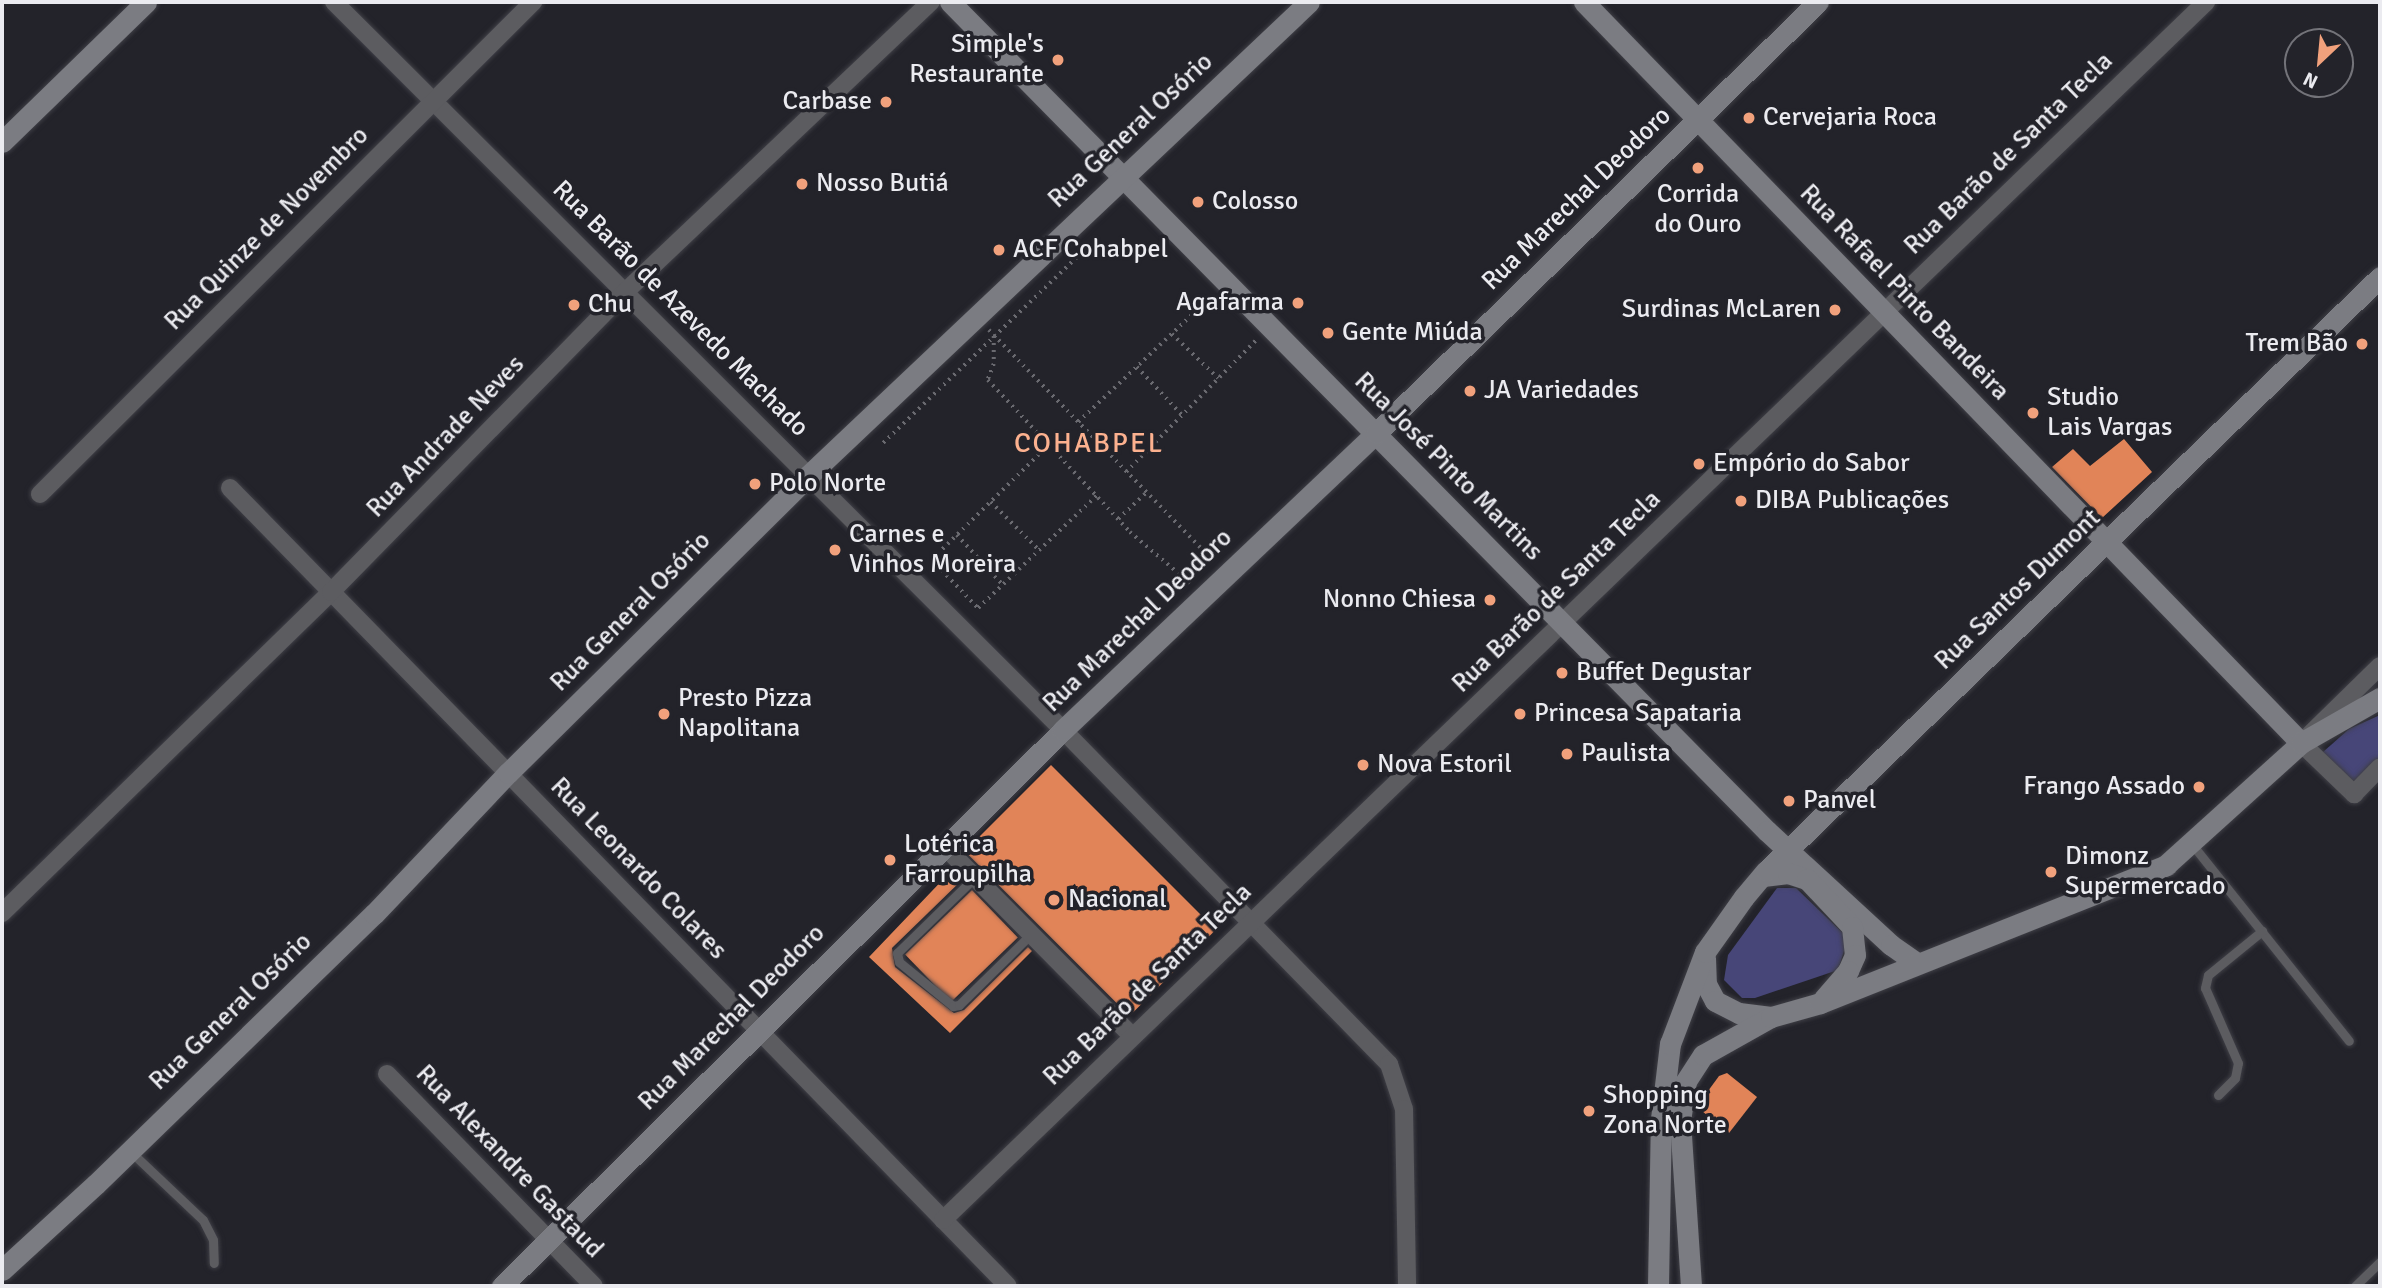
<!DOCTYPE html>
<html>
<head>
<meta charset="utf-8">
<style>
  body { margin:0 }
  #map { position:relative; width:2382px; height:1288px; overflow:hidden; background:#23232a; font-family:Signika,sans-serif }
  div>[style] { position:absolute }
  .green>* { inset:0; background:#474678 }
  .building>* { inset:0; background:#e18458; transform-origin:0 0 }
  .path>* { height:3.5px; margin-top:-1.75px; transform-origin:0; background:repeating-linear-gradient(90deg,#6a6a70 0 2px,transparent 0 7px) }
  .roads { filter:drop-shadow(0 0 2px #3f3f46) drop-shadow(0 0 2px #3f3f46) }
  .lane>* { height:9px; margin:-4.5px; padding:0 4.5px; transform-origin:4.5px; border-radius:4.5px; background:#5c5c60 }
  .street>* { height:18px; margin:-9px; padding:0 9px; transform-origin:9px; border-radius:9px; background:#5c5c60 }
  .secondary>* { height:21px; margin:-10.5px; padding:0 10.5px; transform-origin:10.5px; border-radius:10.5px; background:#7b7c82 }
  .dots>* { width:19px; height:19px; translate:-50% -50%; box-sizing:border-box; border:4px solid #23232a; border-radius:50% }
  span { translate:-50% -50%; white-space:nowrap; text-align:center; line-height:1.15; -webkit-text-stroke:7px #23232a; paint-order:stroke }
  .poi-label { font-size:26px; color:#ebebf0 }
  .right { translate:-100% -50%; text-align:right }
  .left { translate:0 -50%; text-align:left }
  .street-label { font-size:26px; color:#ebebf0 }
  .neighbourhood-label { font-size:28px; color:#fcb18f; letter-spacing:2px }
  .frame { position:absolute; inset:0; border:4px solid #ebebf0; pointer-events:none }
  .north { position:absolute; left:2284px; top:28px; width:70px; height:70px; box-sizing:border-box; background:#23232a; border:2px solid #737379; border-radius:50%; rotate:206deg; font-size:19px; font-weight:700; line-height:28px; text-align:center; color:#ebebf0 }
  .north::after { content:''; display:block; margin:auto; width:24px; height:32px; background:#f1a17c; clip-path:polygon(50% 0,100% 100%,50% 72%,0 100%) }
</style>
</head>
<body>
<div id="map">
  <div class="green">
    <div style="clip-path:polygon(2380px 715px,2380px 759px,2356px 784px,2323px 752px,2349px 729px)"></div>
    <div style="clip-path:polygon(1777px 888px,1796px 888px,1848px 938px,1838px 970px,1755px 998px,1742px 998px,1724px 980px,1728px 955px)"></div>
  </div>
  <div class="building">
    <div style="clip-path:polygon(2124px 439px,2152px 472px,2102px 518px,2052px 467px,2073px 449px,2090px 466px)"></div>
    <div style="left:1051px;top:765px;width:233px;height:122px;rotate:45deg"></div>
    <div style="clip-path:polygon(952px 870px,962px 880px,892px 948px,895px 967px,954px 1013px,964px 1010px,1028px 947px,1032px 951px,950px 1033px,869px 957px)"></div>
    <div style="left:972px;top:890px;width:66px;height:93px;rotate:46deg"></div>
    <div style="clip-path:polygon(1727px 1073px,1757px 1097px,1729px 1133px,1702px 1111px,1700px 1102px,1719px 1076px)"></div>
  </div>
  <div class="path">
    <div style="left:989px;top:330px;width:321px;rotate:45.8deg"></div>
    <div style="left:1172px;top:334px;width:64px;rotate:43.7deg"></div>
    <div style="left:994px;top:336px;width:28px;rotate:90deg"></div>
    <div style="left:994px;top:364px;width:17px;rotate:111deg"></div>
    <div style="left:988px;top:380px;width:208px;rotate:46.9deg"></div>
    <div style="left:1130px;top:532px;width:80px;rotate:40.4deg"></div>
    <div style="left:1137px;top:367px;width:66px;rotate:46.8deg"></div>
    <div style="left:1078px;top:422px;width:185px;rotate:-43.3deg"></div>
    <div style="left:883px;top:443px;width:270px;rotate:-43.8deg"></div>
    <div style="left:1049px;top:445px;width:164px;rotate:135.5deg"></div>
    <div style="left:932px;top:560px;width:66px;rotate:46.2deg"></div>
    <div style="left:978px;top:608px;width:163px;rotate:-43.5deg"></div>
    <div style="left:1126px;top:472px;width:187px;rotate:-45.4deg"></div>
    <div style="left:991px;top:502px;width:68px;rotate:45deg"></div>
    <div style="left:1118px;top:519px;width:40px;rotate:-43deg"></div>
    <div style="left:957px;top:535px;width:68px;rotate:47.4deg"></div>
  </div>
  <div class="roads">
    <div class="lane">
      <div style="left:2191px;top:843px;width:253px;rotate:51.4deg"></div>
      <div style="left:975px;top:877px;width:109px;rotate:135.7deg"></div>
      <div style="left:897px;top:953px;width:9px;rotate:77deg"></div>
      <div style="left:899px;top:962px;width:70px;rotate:39.2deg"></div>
      <div style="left:953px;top:1006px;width:6px;rotate:-9deg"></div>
      <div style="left:959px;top:1005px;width:101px;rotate:-44.6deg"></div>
      <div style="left:2218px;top:1095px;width:24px;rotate:-45deg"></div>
      <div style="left:2235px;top:1078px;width:15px;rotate:-79deg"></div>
      <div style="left:2238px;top:1063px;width:82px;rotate:-113.7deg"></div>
      <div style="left:2205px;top:988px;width:13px;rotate:-77deg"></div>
      <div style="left:2208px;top:975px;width:70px;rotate:-39.2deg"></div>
      <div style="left:130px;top:1151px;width:100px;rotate:43.4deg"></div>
      <div style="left:203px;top:1220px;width:22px;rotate:63deg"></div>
      <div style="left:213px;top:1240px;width:23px;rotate:88deg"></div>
      <div style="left:2355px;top:1286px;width:35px;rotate:-44deg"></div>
    </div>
    <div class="street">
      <div style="left:334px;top:2px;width:1030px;rotate:44.96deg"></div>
      <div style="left:1063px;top:730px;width:467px;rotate:45.7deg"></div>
      <div style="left:1389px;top:1064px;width:47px;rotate:71.6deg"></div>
      <div style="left:1404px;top:1109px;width:177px;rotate:89deg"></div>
      <div style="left:230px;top:488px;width:1114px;rotate:45.73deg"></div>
      <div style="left:40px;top:494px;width:697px;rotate:-44.94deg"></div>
      <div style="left:2380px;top:666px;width:110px;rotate:135.7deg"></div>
      <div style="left:2301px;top:743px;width:74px;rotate:43.9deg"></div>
      <div style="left:2354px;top:794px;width:37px;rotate:-46deg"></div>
      <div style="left:945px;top:847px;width:266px;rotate:45.3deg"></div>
      <div style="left:2px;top:913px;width:460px;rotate:-44.3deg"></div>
      <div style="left:331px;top:592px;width:420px;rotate:-45.6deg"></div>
      <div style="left:625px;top:292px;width:422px;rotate:-43.5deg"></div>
      <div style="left:387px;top:1074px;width:296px;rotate:45.7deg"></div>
      <div style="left:943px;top:1220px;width:1755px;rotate:-43.96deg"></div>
    </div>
    <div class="secondary">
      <div style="left:950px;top:2px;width:1164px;rotate:45.42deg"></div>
      <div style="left:1767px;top:831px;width:168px;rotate:42.6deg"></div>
      <div style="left:1891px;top:945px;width:32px;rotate:35deg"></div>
      <div style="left:1584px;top:2px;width:1031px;rotate:45.94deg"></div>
      <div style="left:2px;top:142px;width:201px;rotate:-44.2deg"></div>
      <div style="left:1763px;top:876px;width:25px;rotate:-7deg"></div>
      <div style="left:1788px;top:873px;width:20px;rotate:18deg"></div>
      <div style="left:1807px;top:879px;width:66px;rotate:46.8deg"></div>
      <div style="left:1852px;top:927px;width:28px;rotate:84deg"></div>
      <div style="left:1855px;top:955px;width:17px;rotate:114deg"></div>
      <div style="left:1848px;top:971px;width:37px;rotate:131deg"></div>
      <div style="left:1705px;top:958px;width:26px;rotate:88deg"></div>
      <div style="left:1706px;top:984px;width:19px;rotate:62deg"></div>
      <div style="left:1715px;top:1001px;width:27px;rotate:27deg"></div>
      <div style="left:1739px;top:1013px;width:32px;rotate:7deg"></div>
      <div style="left:2px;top:1270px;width:127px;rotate:-42.5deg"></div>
      <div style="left:96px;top:1184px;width:388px;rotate:-44.2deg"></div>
      <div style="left:374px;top:914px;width:195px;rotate:-46.5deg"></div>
      <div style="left:508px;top:773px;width:424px;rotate:-44.7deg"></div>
      <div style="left:809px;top:475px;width:688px;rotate:-43.41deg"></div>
      <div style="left:502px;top:1286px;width:790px;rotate:-44.74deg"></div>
      <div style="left:1063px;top:730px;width:431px;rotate:-43.5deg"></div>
      <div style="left:1376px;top:433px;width:617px;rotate:-44.28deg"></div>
      <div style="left:1658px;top:1286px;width:167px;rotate:-89deg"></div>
      <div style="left:1661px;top:1119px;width:76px;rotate:-83.2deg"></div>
      <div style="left:1670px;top:1044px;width:98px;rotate:-69.2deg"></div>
      <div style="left:1705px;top:952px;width:67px;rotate:-54.7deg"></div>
      <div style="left:1744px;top:897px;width:34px;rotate:-50deg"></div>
      <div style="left:1766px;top:871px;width:854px;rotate:-44.05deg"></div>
      <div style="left:1691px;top:1286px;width:165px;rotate:-93.8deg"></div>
      <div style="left:1680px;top:1121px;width:40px;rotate:-81.5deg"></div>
      <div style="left:1686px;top:1081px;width:31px;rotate:-57deg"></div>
      <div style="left:1703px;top:1055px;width:78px;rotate:-29.2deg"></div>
      <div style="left:1771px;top:1017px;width:51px;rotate:-15.9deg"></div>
      <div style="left:1820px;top:1003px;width:373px;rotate:-21.7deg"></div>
      <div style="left:2166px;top:865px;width:182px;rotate:-42.1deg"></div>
      <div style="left:2301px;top:743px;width:91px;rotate:-29.7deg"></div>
    </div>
  </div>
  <div class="dots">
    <div style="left:1058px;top:60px;background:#f1a17c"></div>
    <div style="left:886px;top:102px;background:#f1a17c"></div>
    <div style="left:1749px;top:118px;background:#f1a17c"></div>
    <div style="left:1698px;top:168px;background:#f1a17c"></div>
    <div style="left:802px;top:184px;background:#f1a17c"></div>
    <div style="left:1198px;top:202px;background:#f1a17c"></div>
    <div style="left:999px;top:250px;background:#f1a17c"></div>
    <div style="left:1298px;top:303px;background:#f1a17c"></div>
    <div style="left:574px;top:305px;background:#f1a17c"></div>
    <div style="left:1835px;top:310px;background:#f1a17c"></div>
    <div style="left:1328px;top:333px;background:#f1a17c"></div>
    <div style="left:2362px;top:344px;background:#f1a17c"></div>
    <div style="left:1470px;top:391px;background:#f1a17c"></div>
    <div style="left:2033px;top:413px;background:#f1a17c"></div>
    <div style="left:1699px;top:464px;background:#f1a17c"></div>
    <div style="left:755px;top:484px;background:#f1a17c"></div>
    <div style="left:1741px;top:501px;background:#f1a17c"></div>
    <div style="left:835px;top:550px;background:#f1a17c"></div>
    <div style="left:1490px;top:600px;background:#f1a17c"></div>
    <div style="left:1562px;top:673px;background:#f1a17c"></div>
    <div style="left:664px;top:714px;background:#f1a17c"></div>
    <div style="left:1520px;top:714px;background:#f1a17c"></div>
    <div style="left:1567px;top:754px;background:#f1a17c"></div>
    <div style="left:1363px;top:765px;background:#f1a17c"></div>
    <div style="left:2199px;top:787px;background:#f1a17c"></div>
    <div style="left:1789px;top:801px;background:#f1a17c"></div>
    <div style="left:890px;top:860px;background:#f1a17c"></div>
    <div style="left:2051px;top:872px;background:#f1a17c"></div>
    <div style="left:1054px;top:900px;background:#f1a17c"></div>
    <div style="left:1589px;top:1111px;background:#f1a17c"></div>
  </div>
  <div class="poi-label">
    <span class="right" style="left:1044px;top:60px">Simple's<br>Restaurante</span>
    <span class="right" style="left:872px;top:102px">Carbase</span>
    <span class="left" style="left:1763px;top:118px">Cervejaria Roca</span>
    <span class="left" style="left:816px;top:184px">Nosso Butiá</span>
    <span style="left:1698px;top:210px">Corrida<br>do Ouro</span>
    <span class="left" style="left:1212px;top:202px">Colosso</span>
    <span class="left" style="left:1013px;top:250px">ACF Cohabpel</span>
    <span class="right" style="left:1284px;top:303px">Agafarma</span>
    <span class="left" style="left:588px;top:305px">Chu</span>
    <span class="right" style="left:1821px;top:310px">Surdinas McLaren</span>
    <span class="left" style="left:1342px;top:333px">Gente Miúda</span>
    <span class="right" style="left:2348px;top:344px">Trem Bão</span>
    <span class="left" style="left:1484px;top:391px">JA Variedades</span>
    <span class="left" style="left:2047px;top:413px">Studio<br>Lais Vargas</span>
    <span class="left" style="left:1713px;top:464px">Empório do Sabor</span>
    <span class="left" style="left:769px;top:484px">Polo Norte</span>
    <span class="left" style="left:1755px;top:501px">DIBA Publicações</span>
    <span class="left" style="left:849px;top:550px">Carnes e<br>Vinhos Moreira</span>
    <span class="right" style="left:1476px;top:600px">Nonno Chiesa</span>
    <span class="left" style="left:1576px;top:673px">Buffet Degustar</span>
    <span class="left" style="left:678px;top:714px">Presto Pizza<br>Napolitana</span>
    <span class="left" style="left:1534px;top:714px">Princesa Sapataria</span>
    <span class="left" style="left:1581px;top:754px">Paulista</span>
    <span class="left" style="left:1377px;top:765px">Nova Estoril</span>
    <span class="right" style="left:2185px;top:787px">Frango Assado</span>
    <span class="left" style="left:1803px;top:801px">Panvel</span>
    <span class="left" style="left:904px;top:860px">Lotérica<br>Farroupilha</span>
    <span class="left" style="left:2065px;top:872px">Dimonz<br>Supermercado</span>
    <span class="left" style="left:1068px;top:900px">Nacional</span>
    <span class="left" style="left:1603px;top:1111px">Shopping<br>Zona Norte</span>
  </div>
  <div class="street-label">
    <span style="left:1131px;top:131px;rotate:-43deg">Rua General Osório</span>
    <span style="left:2009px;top:154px;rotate:-44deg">Rua Barão de Santa Tecla</span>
    <span style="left:1577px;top:199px;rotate:-44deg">Rua Marechal Deodoro</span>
    <span style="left:267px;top:229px;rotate:-45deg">Rua Quinze de Novembro</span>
    <span style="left:1904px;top:293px;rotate:46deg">Rua Rafael Pinto Bandeira</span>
    <span style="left:680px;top:309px;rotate:45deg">Rua Barão de Azevedo Machado</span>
    <span style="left:446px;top:437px;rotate:-46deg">Rua Andrade Neves</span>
    <span style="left:1448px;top:467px;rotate:45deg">Rua José Pinto Martins</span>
    <span style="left:2018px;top:590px;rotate:-44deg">Rua Santos Dumont</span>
    <span style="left:1557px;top:592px;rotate:-44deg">Rua Barão de Santa Tecla</span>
    <span style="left:631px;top:612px;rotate:-45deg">Rua General Osório</span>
    <span style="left:1138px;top:621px;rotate:-44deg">Rua Marechal Deodoro</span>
    <span style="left:638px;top:869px;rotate:46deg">Rua Leonardo Colares</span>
    <span style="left:1148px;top:985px;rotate:-44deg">Rua Barão de Santa Tecla</span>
    <span style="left:231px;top:1012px;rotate:-44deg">Rua General Osório</span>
    <span style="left:732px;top:1018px;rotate:-45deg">Rua Marechal Deodoro</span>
    <span style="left:509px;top:1162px;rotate:46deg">Rua Alexandre Gastaud</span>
  </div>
  <div class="neighbourhood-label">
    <span style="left:1089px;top:443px">COHABPEL</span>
  </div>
  <div class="frame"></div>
  <div class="north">N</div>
</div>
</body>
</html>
